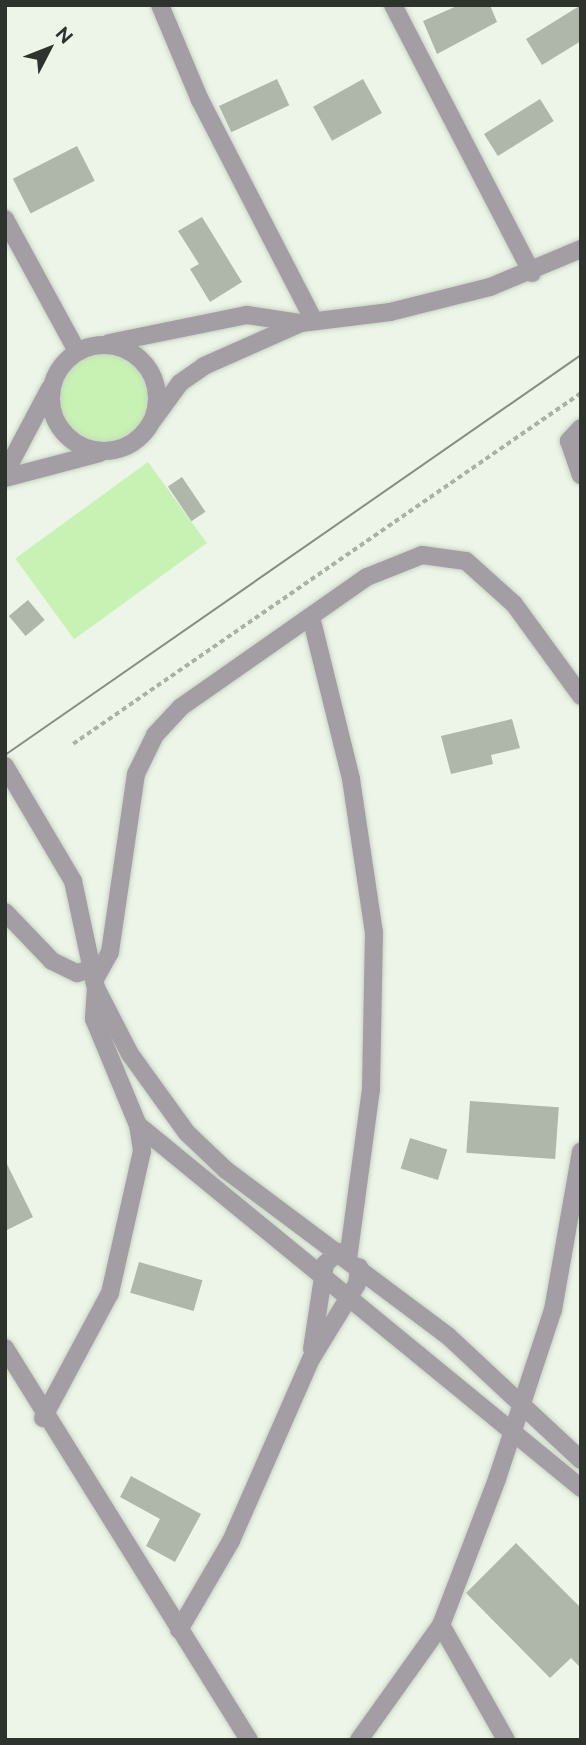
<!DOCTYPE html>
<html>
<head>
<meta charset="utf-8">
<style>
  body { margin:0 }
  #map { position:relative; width:586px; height:1745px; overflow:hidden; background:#ecf5e7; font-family:Raleway,sans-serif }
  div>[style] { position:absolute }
  .green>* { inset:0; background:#c7f2b3; transform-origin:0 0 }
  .round { border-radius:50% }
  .building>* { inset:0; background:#aeb7aa; transform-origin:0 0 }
  .path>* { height:3.5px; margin-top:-1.75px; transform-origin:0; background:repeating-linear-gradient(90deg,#aab1a6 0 5px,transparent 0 8.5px) }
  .roads { filter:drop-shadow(0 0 2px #cad2c6) drop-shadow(0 0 2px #cad2c6) }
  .minor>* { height:18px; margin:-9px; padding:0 9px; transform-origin:9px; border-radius:9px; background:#a39ea4 }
  .minor>.ring { margin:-9px; padding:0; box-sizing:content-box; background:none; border:18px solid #a39ea4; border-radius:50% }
  .tram>* { height:2px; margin:-1px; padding:0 1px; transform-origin:1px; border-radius:1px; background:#878d83 }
  span { translate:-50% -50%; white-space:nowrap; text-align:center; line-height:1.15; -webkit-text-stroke:5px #ecf5e7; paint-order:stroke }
  .frame { position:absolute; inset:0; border:7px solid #2f332d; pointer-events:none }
  .north { position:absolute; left:14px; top:14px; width:70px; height:70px; -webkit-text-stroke:5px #ecf5e7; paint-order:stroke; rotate:48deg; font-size:19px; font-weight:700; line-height:28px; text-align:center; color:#2f332d }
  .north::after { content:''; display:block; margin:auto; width:24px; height:32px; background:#2f332d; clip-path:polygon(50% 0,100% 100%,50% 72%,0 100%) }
</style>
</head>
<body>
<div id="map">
  <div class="green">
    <div class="round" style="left:60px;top:354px;width:88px;height:88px"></div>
    <div style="left:148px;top:462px;width:100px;height:164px;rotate:54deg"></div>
  </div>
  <div class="building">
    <div style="clip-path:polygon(459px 5px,490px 5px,497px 22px,437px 54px,423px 21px)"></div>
    <div style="clip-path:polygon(581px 5px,581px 41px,542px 65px,526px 39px)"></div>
    <div style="left:277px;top:79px;width:29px;height:64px;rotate:65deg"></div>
    <div style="left:363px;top:79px;width:39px;height:57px;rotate:61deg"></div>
    <div style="left:540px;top:99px;width:26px;height:66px;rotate:58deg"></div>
    <div style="left:77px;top:146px;width:39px;height:72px;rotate:63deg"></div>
    <div style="clip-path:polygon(202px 217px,242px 282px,210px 302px,190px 269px,199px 264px,178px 231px)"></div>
    <div style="left:182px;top:477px;width:42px;height:17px;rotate:56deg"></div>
    <div style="left:28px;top:600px;width:26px;height:25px;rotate:50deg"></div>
    <div style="clip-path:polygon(512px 719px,520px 748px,491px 755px,493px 764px,451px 774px,441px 736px)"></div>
    <div style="left:470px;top:1101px;width:89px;height:52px;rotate:4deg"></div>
    <div style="left:410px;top:1138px;width:39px;height:32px;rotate:17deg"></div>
    <div style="clip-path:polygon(5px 1160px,33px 1217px,5px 1231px)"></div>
    <div style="left:139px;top:1262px;width:66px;height:32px;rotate:16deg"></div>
    <div style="clip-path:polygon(131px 1476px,201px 1514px,175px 1562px,146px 1546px,160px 1519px,120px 1497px)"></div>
    <div style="clip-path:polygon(516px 1543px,581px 1608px,581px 1668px,571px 1658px,550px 1678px,466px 1593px)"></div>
  </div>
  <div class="path">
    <div style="left:73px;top:744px;width:617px;rotate:-34.64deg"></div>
  </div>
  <div class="roads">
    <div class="minor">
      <div style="left:160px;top:5px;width:103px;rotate:67.2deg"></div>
      <div style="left:200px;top:100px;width:246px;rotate:62.7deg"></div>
      <div style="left:393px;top:5px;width:302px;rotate:62.6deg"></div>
      <div style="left:5px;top:219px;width:150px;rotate:61.4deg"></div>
      <div style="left:109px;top:343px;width:141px;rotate:-11.5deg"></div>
      <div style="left:247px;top:315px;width:55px;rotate:8.4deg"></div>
      <div class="ring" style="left:51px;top:345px;width:88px;height:88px"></div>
      <div style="left:153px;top:420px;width:46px;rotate:-53.9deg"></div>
      <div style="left:180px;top:383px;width:29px;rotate:-35deg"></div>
      <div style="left:204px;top:366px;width:106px;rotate:-23.9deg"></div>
      <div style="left:301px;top:323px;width:90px;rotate:-7deg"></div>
      <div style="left:390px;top:312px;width:103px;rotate:-14deg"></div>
      <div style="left:490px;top:287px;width:99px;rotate:-22.7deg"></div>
      <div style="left:581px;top:428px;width:18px;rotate:133deg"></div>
      <div style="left:569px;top:441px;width:36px;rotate:71deg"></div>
      <div style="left:5px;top:473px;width:96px;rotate:-62.1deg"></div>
      <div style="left:5px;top:478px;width:98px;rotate:-14.7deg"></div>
      <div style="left:311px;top:617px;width:167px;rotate:76.1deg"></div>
      <div style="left:351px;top:779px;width:155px;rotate:81.5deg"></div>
      <div style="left:374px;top:932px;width:157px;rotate:91.1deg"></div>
      <div style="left:371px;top:1089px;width:172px;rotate:97.7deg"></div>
      <div style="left:5px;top:766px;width:134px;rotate:59.4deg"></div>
      <div style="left:73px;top:881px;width:109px;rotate:77.9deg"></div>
      <div style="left:96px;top:988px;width:31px;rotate:94deg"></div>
      <div style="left:94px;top:1019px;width:115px;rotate:67.5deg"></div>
      <div style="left:138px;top:1125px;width:26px;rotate:81deg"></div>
      <div style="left:142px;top:1151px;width:146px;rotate:102.7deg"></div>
      <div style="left:110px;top:1293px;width:142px;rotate:118.2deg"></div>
      <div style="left:5px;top:912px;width:68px;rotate:46.2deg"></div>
      <div style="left:52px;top:961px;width:28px;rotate:26deg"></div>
      <div style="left:77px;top:973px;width:16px;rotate:-15deg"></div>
      <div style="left:94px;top:981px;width:33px;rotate:-61deg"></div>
      <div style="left:110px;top:952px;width:180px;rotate:-81.7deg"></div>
      <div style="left:136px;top:774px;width:43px;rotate:-64deg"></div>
      <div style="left:155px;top:735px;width:38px;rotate:-47deg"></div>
      <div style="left:181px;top:707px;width:227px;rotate:-35deg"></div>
      <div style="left:367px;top:577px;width:59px;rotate:-21.8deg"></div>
      <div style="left:422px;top:555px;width:44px;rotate:7.8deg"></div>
      <div style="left:466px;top:561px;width:64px;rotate:41.9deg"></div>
      <div style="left:514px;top:604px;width:114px;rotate:53.9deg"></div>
      <div style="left:96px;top:988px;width:74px;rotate:62.7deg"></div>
      <div style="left:130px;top:1054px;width:97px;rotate:54.2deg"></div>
      <div style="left:187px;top:1133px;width:54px;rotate:43.5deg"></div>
      <div style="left:226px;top:1170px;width:277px;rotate:36.8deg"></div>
      <div style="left:448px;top:1336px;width:182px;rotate:43deg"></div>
      <div style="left:138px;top:1125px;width:573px;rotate:39.33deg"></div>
      <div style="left:5px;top:1348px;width:462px;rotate:58.1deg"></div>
      <div style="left:312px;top:1349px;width:86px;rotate:-81.3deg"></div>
      <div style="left:325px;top:1264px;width:18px;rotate:-43deg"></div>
      <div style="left:441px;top:1625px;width:132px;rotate:60.5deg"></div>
      <div style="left:179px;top:1630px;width:103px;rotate:-59.7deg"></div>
      <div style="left:231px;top:1541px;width:199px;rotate:-66.3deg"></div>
      <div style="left:311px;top:1359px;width:88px;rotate:-58.5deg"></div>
      <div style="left:357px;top:1284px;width:17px;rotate:-83deg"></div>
      <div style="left:359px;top:1740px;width:141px;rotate:-54.5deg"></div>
      <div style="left:441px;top:1625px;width:156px;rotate:-69deg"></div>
      <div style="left:497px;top:1479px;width:178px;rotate:-71.7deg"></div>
      <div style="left:553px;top:1310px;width:161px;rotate:-80deg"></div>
    </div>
  </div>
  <div class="tram">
    <div style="left:5px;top:755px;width:701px;rotate:-34.78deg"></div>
  </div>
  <div class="frame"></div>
  <div class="north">N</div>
</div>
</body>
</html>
